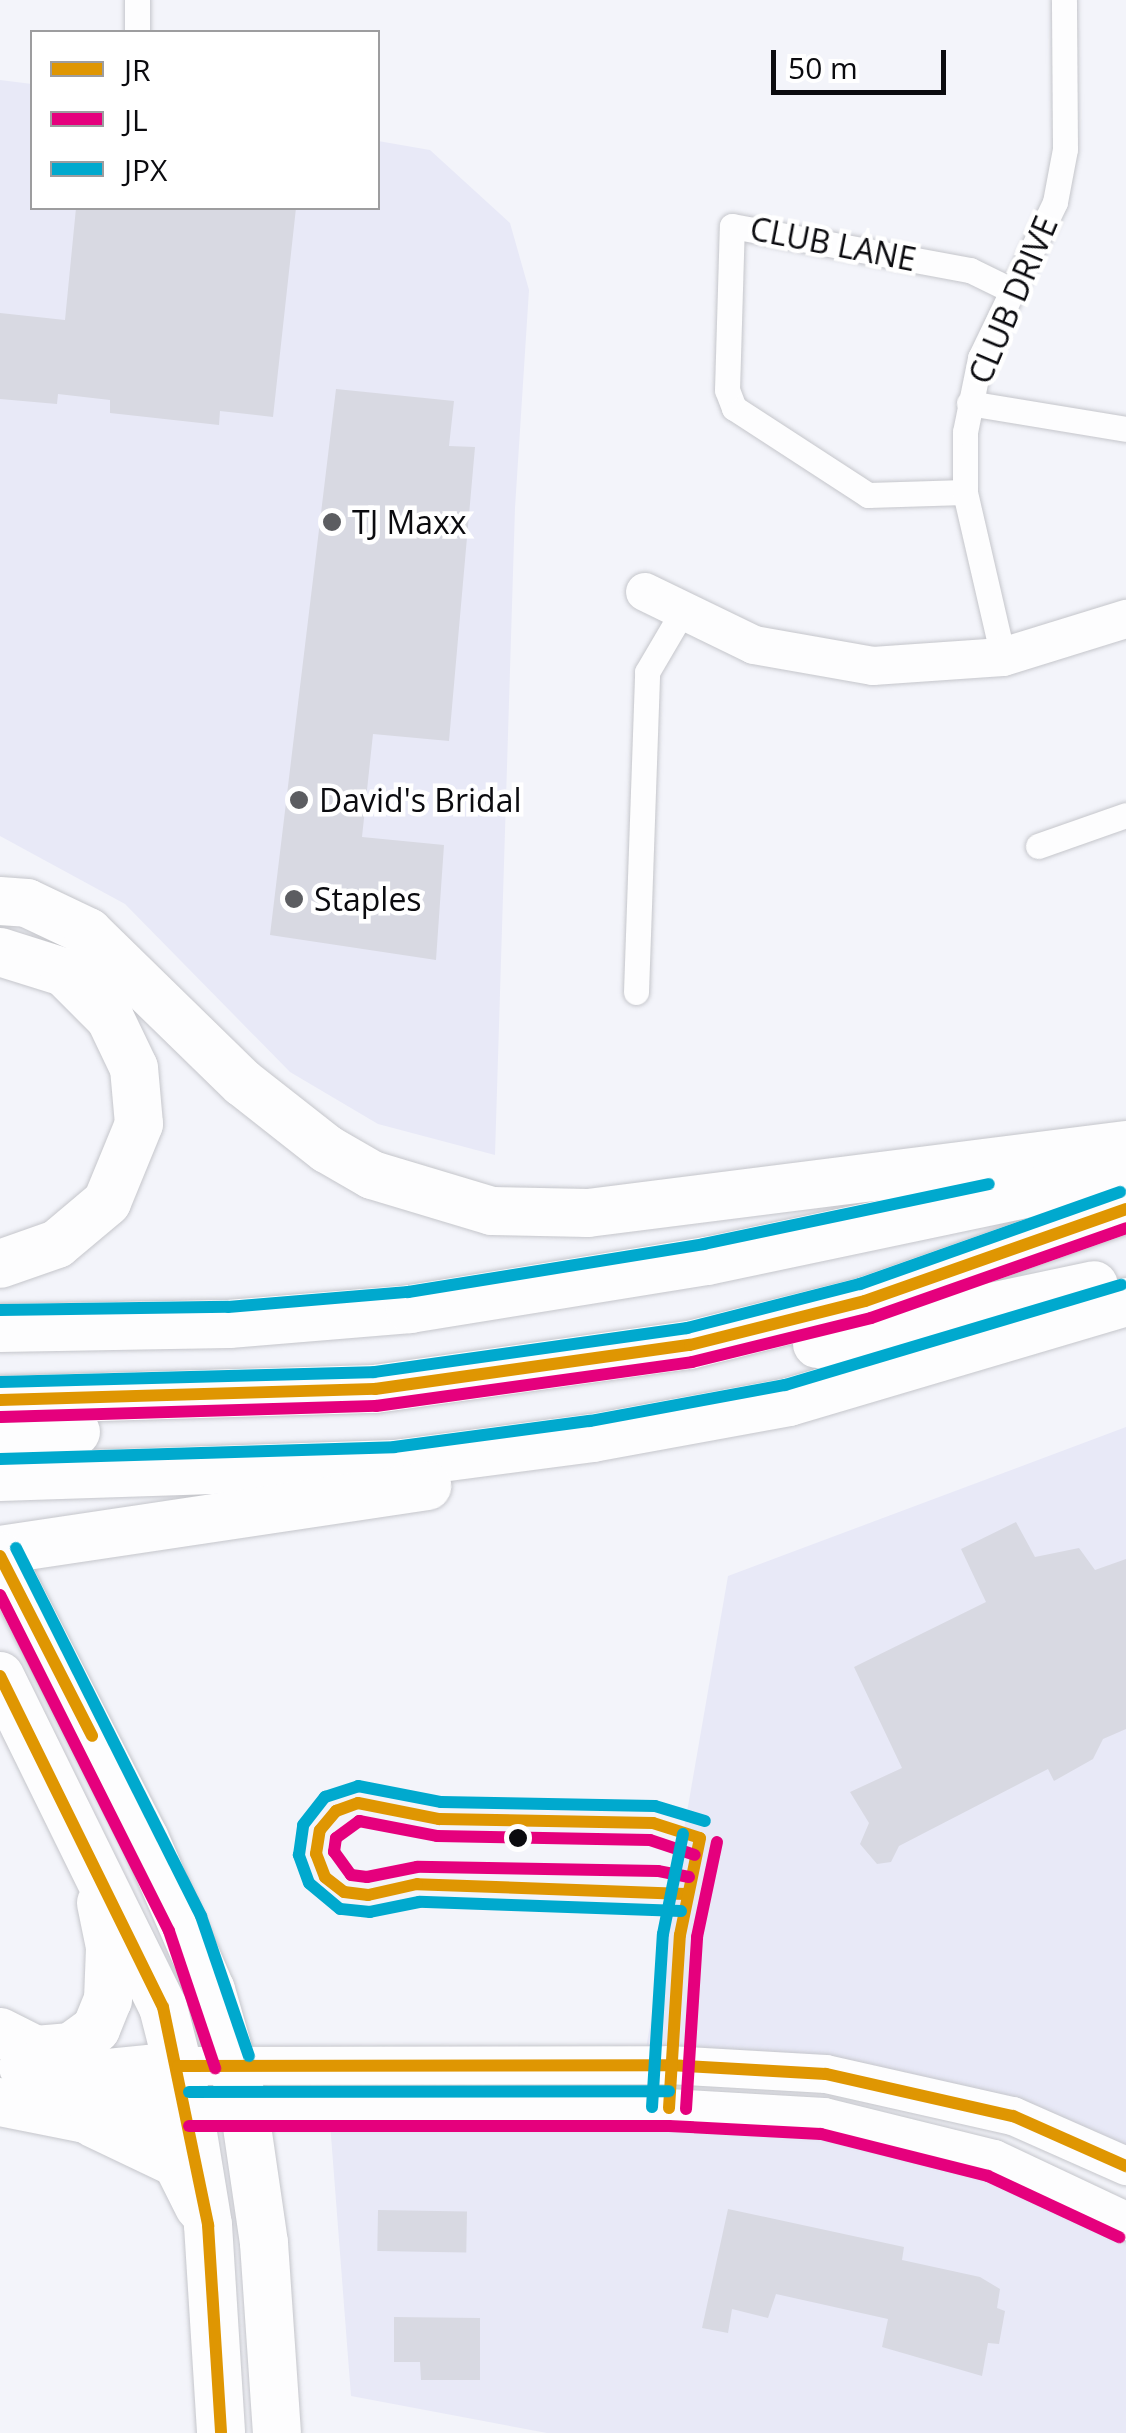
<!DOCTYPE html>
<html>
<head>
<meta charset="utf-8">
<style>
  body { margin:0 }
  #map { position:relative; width:1126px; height:2433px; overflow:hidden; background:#f3f4fa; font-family:"Open Sans",sans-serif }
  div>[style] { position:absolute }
  .built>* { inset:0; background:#e8e9f7 }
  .building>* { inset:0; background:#d8d9e2; transform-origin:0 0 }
  .roads { filter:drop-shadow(0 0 2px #c5c6cb) drop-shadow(0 0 2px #c5c6cb) }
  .street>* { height:25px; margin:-12.5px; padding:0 12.5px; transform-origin:12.5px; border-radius:12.5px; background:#fdfdfe }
  .secondary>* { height:38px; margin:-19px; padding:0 19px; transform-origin:19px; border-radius:19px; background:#fdfdfe }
  .highway>* { height:48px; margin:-24px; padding:0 24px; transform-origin:24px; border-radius:24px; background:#fdfdfe }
  .bus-1>* { height:12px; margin:-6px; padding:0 6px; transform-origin:6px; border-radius:6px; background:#df9602 }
  .bus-2>* { height:12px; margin:-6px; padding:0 6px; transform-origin:6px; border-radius:6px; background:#e5007d }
  .bus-3>* { height:12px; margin:-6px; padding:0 6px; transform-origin:6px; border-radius:6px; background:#00a9ce }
  .dots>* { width:28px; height:28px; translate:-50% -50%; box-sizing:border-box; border:5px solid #fff; border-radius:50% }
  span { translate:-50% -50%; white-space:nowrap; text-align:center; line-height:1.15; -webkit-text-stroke:9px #fff; paint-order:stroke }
  .street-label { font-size:32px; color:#0b0b0f }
  .poi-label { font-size:32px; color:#0b0b0f }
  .left { translate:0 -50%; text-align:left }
  .legend { position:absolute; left:30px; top:30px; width:350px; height:180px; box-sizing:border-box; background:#fff; border:2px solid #9d9d9f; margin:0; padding:12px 18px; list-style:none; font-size:30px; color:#0b0b0f }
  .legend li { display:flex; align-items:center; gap:20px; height:50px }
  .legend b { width:50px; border:2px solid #9d9d9f }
  .scale { position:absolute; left:771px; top:50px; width:175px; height:45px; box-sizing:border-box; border:5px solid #0b0b0f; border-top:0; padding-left:12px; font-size:30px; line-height:35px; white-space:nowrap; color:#0b0b0f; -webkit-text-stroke:8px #fff; paint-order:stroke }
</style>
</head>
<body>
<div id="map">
  <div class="built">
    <div style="clip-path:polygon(0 80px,32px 84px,32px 208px,378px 208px,378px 141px,430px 150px,510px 223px,529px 290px,515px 508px,495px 1155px,378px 1124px,290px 1072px,125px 904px,0 836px)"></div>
    <div style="clip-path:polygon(1126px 1427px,1126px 2147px,645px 2054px,728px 1576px)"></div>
    <div style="clip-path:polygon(329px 2110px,669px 2115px,959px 2159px,1126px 2235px,1126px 2433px,547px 2433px,351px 2396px)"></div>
  </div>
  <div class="building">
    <div style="clip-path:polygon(76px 208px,296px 208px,273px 417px,220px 411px,219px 425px,110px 413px,110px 400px,58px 394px,57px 404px,0 399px,0 313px,65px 320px)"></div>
    <div style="clip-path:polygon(336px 389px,454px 401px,449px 446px,475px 447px,449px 741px,373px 734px,362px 837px,444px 845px,436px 960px,270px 935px)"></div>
    <div style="clip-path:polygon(1016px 1522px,1035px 1557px,1079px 1548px,1095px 1570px,1126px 1559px,1126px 1729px,1103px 1739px,1093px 1759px,1054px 1781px,1048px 1769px,899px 1846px,891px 1862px,877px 1864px,860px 1844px,869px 1823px,850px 1792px,902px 1768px,854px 1667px,986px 1602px,961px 1549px)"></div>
    <div style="clip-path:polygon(728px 2209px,904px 2247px,902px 2260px,980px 2277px,1000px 2289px,997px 2308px,1005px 2311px,999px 2344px,988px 2343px,982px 2376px,882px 2347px,888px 2319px,776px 2294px,768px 2318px,732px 2309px,728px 2333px,702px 2328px)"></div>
    <div style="left:378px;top:2210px;width:89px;height:41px;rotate:1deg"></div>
    <div style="clip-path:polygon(394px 2317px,480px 2318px,480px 2380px,421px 2380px,420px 2362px,394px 2362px)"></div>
  </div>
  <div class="roads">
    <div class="street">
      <div style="left:137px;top:32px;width:32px;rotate:-90deg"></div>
      <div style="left:969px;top:403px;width:159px;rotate:9.4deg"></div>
      <div style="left:965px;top:492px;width:97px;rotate:178.2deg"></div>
      <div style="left:868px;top:495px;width:160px;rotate:-147deg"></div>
      <div style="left:734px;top:408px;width:19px;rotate:-111deg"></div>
      <div style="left:727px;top:390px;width:164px;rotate:-88.3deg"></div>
      <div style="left:732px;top:226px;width:242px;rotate:10.5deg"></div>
      <div style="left:970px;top:270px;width:46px;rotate:26deg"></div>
      <div style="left:1003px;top:657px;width:169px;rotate:-103deg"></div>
      <div style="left:965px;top:492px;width:60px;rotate:-90deg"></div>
      <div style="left:965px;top:432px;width:76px;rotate:-78.5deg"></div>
      <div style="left:980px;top:358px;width:173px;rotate:-64.3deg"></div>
      <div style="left:1055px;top:202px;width:54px;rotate:-79.3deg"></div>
      <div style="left:1065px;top:149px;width:149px;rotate:-90.4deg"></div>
      <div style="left:1038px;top:846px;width:93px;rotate:-19.4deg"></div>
      <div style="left:636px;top:992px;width:320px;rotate:-88deg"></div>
      <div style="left:647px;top:672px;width:67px;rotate:-59.6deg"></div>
    </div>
    <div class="secondary">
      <div style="left:645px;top:592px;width:121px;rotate:25.9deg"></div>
      <div style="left:754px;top:645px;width:121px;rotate:10deg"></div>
      <div style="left:873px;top:666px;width:130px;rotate:-4deg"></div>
      <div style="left:1003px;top:657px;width:129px;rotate:-17.2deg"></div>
      <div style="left:178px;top:2066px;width:491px;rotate:-0.1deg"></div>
      <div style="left:669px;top:2065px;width:157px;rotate:3.3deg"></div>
      <div style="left:826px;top:2074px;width:192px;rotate:12.7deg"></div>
      <div style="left:1013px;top:2116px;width:124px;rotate:23.9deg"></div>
      <div style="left:189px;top:2109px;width:480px;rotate:-0.1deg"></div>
      <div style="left:669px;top:2108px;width:155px;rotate:3.3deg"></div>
      <div style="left:824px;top:2117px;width:175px;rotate:13.9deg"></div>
      <div style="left:994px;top:2159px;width:146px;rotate:25.2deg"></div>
    </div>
    <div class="highway">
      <div style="left:0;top:901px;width:27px;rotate:4deg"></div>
      <div style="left:27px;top:903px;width:68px;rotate:25.4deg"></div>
      <div style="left:88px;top:932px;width:216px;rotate:44.3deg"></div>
      <div style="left:243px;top:1083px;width:107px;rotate:38.2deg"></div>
      <div style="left:327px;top:1149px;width:52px;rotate:30deg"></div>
      <div style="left:372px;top:1175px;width:125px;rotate:16.7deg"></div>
      <div style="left:492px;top:1211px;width:96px;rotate:1.2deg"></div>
      <div style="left:588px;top:1213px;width:542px;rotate:-7.2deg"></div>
      <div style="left:0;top:952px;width:67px;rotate:17.4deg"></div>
      <div style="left:64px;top:972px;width:65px;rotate:45deg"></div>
      <div style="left:110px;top:1018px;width:55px;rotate:64.4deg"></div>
      <div style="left:134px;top:1068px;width:56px;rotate:84.9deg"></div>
      <div style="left:139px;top:1124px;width:84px;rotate:112.3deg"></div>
      <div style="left:107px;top:1202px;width:65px;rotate:140deg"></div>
      <div style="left:57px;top:1244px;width:60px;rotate:160.7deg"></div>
      <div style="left:0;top:1328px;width:229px;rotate:-1deg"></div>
      <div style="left:229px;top:1324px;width:182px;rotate:-4.7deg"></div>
      <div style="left:410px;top:1309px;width:301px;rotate:-9.2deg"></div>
      <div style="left:707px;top:1261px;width:428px;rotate:-11.9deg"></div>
      <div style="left:817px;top:1344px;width:283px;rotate:-12deg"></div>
      <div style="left:0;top:1400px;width:375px;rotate:-1.7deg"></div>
      <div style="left:375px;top:1389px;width:318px;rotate:-8deg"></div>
      <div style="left:690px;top:1345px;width:180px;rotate:-14.1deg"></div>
      <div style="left:865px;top:1301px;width:277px;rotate:-19.4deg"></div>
      <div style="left:0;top:1434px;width:76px;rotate:-1.5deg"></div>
      <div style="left:0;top:1477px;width:395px;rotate:-1.9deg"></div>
      <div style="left:395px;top:1464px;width:200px;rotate:-7.5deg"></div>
      <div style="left:593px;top:1438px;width:199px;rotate:-10.4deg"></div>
      <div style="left:789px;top:1402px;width:352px;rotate:-16.5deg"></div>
      <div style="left:0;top:1550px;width:432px;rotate:-8.5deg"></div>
      <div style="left:0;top:1556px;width:316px;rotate:62.9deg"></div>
      <div style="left:144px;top:1837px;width:167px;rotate:66.4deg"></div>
      <div style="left:211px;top:1990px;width:121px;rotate:74.1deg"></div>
      <div style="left:244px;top:2106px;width:138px;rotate:81.7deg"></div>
      <div style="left:264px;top:2243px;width:190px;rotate:86.1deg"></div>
      <div style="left:0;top:1676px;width:369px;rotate:63.8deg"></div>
      <div style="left:163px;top:2007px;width:105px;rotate:75.7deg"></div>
      <div style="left:189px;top:2109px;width:118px;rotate:80.7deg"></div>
      <div style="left:208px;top:2225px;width:208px;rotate:86.4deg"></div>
      <div style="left:0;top:2032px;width:40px;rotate:26.6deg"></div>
      <div style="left:36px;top:2050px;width:35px;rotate:-5deg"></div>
      <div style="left:71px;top:2047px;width:31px;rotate:-36deg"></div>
      <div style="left:96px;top:2029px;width:31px;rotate:-68deg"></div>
      <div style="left:108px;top:2000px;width:53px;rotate:-87.8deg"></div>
      <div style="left:110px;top:1947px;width:45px;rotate:-101.6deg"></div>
      <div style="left:23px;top:2067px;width:46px;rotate:12.5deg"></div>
      <div style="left:68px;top:2077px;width:111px;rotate:-5.7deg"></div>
      <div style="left:0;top:2102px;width:87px;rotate:11.3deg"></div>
      <div style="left:85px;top:2119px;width:104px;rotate:-5.5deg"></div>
      <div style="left:93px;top:2123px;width:93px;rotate:25.5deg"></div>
      <div style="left:177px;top:2163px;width:49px;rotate:63.4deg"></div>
    </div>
  </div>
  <div class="bus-1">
    <div style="left:0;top:1400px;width:375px;rotate:-1.7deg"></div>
    <div style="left:375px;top:1389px;width:318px;rotate:-8deg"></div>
    <div style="left:690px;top:1345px;width:180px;rotate:-14.1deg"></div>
    <div style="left:865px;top:1301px;width:277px;rotate:-19.4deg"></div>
    <div style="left:0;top:1556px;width:202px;rotate:62.9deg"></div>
    <div style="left:0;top:1676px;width:369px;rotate:63.8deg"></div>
    <div style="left:163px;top:2007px;width:223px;rotate:78.3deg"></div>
    <div style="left:208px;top:2225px;width:208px;rotate:86.4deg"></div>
    <div style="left:685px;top:1894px;width:268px;rotate:-177.9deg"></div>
    <div style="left:417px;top:1884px;width:50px;rotate:167.3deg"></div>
    <div style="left:368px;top:1895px;width:24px;rotate:-173deg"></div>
    <div style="left:344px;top:1892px;width:24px;rotate:-142deg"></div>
    <div style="left:325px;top:1877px;width:25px;rotate:-111deg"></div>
    <div style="left:316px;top:1854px;width:24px;rotate:-81deg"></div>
    <div style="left:320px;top:1830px;width:25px;rotate:-50deg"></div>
    <div style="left:336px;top:1811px;width:23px;rotate:-20deg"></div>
    <div style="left:358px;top:1803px;width:83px;rotate:11.2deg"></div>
    <div style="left:439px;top:1819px;width:214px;rotate:1.1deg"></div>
    <div style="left:653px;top:1823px;width:49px;rotate:17.7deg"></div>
    <div style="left:178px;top:2066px;width:491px;rotate:-0.1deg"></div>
    <div style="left:669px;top:2065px;width:157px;rotate:3.3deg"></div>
    <div style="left:826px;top:2074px;width:192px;rotate:12.7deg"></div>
    <div style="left:1013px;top:2116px;width:124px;rotate:23.9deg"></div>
    <div style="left:669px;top:2108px;width:173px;rotate:-86.4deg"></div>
    <div style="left:680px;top:1935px;width:99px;rotate:-78.3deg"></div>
  </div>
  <div class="bus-2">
    <div style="left:1px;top:1417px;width:375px;rotate:-1.7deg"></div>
    <div style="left:376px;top:1406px;width:319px;rotate:-7.9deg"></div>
    <div style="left:692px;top:1362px;width:184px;rotate:-13.8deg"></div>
    <div style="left:871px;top:1318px;width:270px;rotate:-19.4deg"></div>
    <div style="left:0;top:1595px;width:376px;rotate:63.3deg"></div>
    <div style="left:169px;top:1931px;width:145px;rotate:71.4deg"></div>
    <div style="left:689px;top:1877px;width:32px;rotate:-169deg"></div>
    <div style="left:658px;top:1871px;width:241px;rotate:-179deg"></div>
    <div style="left:417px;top:1867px;width:51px;rotate:168.7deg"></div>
    <div style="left:367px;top:1877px;width:16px;rotate:-173deg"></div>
    <div style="left:351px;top:1875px;width:29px;rotate:-126deg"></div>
    <div style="left:334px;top:1852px;width:14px;rotate:-82deg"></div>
    <div style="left:336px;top:1838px;width:29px;rotate:-36deg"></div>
    <div style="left:359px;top:1821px;width:79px;rotate:10.9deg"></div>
    <div style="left:437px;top:1836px;width:213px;rotate:1.1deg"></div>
    <div style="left:650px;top:1840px;width:47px;rotate:18.4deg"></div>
    <div style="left:686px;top:2109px;width:172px;rotate:-86.3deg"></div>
    <div style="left:697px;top:1937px;width:97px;rotate:-78.1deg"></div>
    <div style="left:189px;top:2126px;width:480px"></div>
    <div style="left:669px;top:2126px;width:152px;rotate:3deg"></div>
    <div style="left:821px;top:2134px;width:172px;rotate:14.1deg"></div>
    <div style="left:988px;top:2176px;width:145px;rotate:25deg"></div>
  </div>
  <div class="bus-3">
    <div style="left:0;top:1310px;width:228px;rotate:-0.8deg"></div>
    <div style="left:228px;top:1307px;width:181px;rotate:-4.8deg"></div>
    <div style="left:408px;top:1292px;width:300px;rotate:-9.2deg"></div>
    <div style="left:704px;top:1244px;width:291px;rotate:-11.9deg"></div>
    <div style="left:0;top:1382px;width:374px;rotate:-1.5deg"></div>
    <div style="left:374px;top:1372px;width:316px;rotate:-8deg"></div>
    <div style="left:687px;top:1328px;width:179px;rotate:-14.3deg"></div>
    <div style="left:860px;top:1284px;width:276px;rotate:-19.5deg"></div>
    <div style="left:0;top:1459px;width:394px;rotate:-1.7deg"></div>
    <div style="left:394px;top:1447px;width:198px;rotate:-7.6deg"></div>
    <div style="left:590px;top:1421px;width:198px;rotate:-10.5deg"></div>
    <div style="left:785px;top:1385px;width:351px;rotate:-16.6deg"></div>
    <div style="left:16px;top:1548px;width:412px;rotate:63.3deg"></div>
    <div style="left:201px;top:1916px;width:148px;rotate:71.1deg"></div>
    <div style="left:681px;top:1911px;width:262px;rotate:-178deg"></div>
    <div style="left:419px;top:1902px;width:50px;rotate:168.5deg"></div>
    <div style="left:370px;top:1912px;width:30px;rotate:-174deg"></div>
    <div style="left:340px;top:1909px;width:40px;rotate:-140deg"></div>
    <div style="left:309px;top:1883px;width:30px;rotate:-110deg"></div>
    <div style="left:299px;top:1855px;width:30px;rotate:-82deg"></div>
    <div style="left:303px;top:1825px;width:36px;rotate:-52deg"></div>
    <div style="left:325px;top:1797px;width:35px;rotate:-18deg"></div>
    <div style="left:358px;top:1786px;width:85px;rotate:10.9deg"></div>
    <div style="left:441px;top:1802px;width:214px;rotate:1.1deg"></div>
    <div style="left:655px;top:1806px;width:52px;rotate:16.7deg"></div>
    <div style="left:189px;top:2092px;width:480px;rotate:-0.1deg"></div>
    <div style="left:652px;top:2107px;width:173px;rotate:-86.4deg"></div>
    <div style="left:663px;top:1934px;width:102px;rotate:-78.7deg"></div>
  </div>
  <div class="dots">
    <div style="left:332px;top:522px;background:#5c5d61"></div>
    <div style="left:299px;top:800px;background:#5c5d61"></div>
    <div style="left:294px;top:899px;background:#5c5d61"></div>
    <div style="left:518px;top:1838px;background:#0b0b0f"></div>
  </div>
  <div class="street-label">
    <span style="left:833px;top:244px;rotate:11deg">CLUB LANE</span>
    <span style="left:1013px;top:300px;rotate:-67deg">CLUB DRIVE</span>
  </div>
  <div class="poi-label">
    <span class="left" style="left:352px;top:522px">TJ Maxx</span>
    <span class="left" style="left:319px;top:800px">David's Bridal</span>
    <span class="left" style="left:314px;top:899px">Staples</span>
  </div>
  <ul class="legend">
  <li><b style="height:12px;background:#df9602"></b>JR</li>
  <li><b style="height:12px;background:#e5007d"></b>JL</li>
  <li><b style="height:12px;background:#00a9ce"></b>JPX</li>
  </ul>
  <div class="scale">50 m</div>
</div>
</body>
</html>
